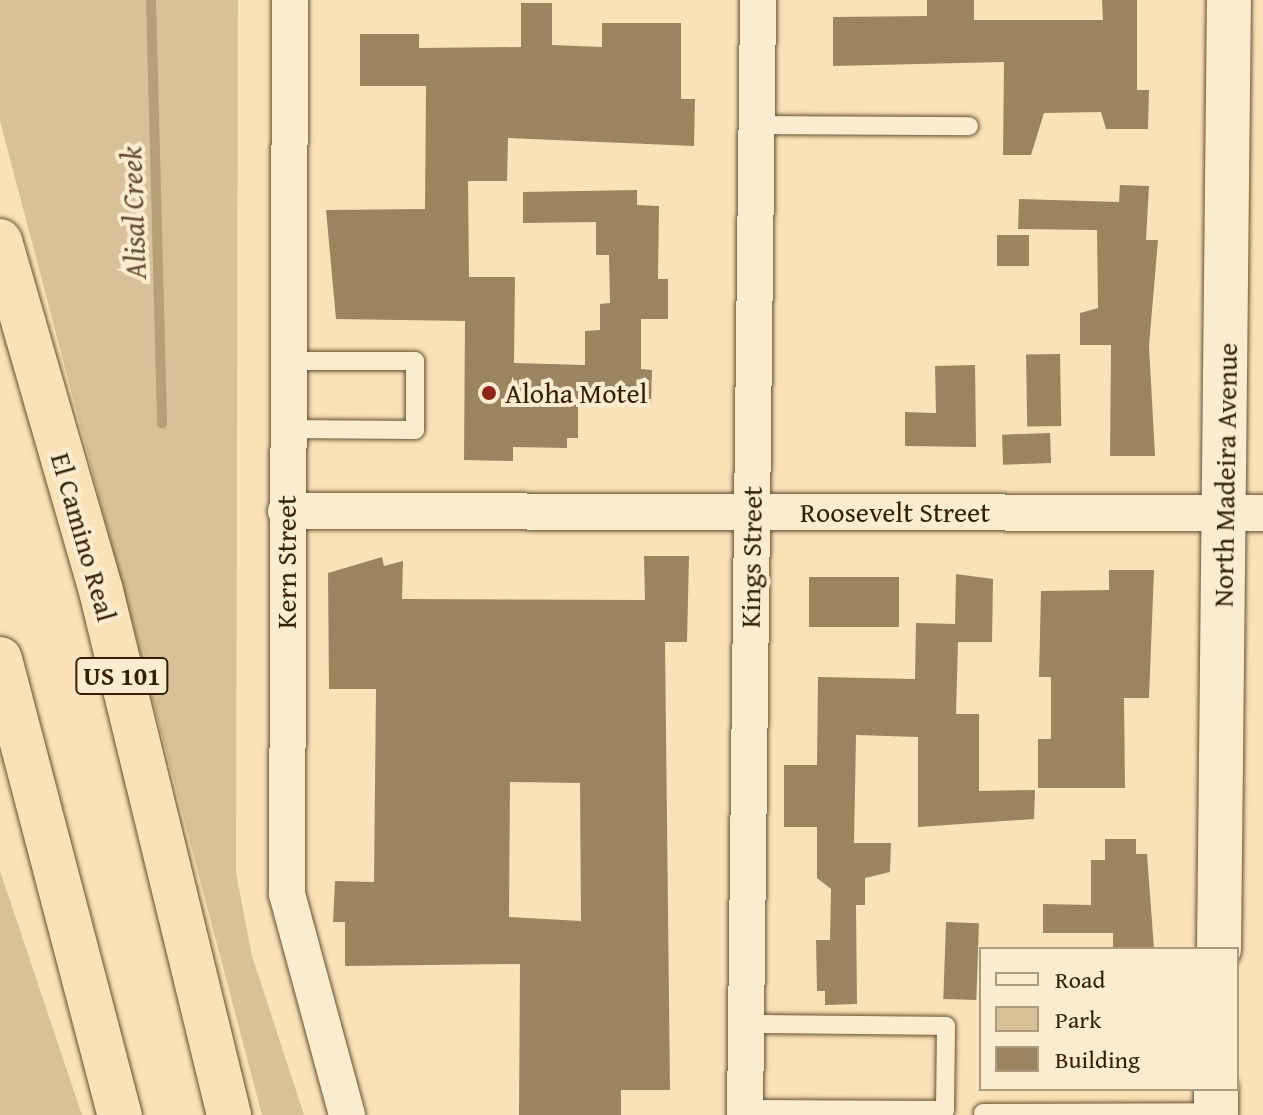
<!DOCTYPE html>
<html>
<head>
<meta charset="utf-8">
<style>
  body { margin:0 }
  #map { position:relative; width:1263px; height:1115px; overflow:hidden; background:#f9e2b7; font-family:"Gentium Book Plus",serif }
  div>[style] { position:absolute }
  .green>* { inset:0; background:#d8c198 }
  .stream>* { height:10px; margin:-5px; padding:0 5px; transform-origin:5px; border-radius:5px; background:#b6a079 }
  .building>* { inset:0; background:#9b8460; transform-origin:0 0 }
  .roads { filter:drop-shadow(0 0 2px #66502f) drop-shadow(0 0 2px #66502f) }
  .service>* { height:18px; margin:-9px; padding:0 9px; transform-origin:9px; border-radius:9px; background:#fbecd0 }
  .minor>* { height:36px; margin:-18px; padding:0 18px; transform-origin:18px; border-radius:18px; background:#fbecd0 }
  .tertiary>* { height:44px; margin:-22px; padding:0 22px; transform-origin:22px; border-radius:22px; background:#fbecd0 }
  .motorway>* { height:44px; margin:-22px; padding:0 22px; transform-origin:22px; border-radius:22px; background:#f9e2b7 }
  .dots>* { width:22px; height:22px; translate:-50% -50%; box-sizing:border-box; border:4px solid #fbecd0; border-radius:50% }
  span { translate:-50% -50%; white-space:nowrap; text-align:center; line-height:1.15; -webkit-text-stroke:8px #fbecd0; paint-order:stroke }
  .shield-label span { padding:2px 6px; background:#fbecd0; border:2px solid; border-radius:6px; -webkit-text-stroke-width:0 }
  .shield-label { font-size:26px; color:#351f02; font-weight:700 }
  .poi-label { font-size:28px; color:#351f02 }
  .left { translate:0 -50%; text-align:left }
  .street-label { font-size:28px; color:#351f02 }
  .water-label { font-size:30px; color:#624c2c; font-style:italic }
  .legend { position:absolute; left:979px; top:947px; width:260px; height:144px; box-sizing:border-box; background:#fbecd0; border:2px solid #ac9a7e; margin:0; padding:10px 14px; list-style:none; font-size:24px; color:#351f02 }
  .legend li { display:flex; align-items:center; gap:16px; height:40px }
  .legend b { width:40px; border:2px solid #ac9a7e }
</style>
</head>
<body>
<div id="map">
  <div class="green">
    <div style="clip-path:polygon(0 0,238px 0,236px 873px,252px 956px,304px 1115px,262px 1115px,0 121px)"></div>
    <div style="clip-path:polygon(0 871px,82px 1115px,0 1115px)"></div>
  </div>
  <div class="stream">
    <div style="left:151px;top:0;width:424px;rotate:88.5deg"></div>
  </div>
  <div class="building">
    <div style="clip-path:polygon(927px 0,974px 0,974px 20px,1103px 20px,1102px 0,1137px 0,1137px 90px,1149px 90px,1148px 129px,1106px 129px,1101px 112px,1044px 113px,1031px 155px,1003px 155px,1004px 62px,833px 66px,833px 17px,927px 16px)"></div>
    <div style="clip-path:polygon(521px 3px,552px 3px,552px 45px,602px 47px,602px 23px,681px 23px,681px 99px,695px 99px,694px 146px,508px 138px,507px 181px,468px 181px,469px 277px,515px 277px,514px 363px,585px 365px,585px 331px,600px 330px,600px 304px,610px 303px,609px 255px,596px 255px,596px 222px,523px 223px,523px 192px,637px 190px,637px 205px,659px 206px,658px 279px,668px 279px,668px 319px,641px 319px,641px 369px,652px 370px,651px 405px,578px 402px,578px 438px,567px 438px,567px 448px,513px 447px,513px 461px,464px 460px,465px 321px,336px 319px,326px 210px,425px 209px,426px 86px,360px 86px,360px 34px,419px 34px,419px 48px,521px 47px)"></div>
    <div style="clip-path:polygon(1120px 185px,1149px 186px,1146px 240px,1158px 240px,1149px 346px,1155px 456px,1110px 456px,1111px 345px,1080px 345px,1080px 313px,1098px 308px,1097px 230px,1018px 229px,1019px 199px,1119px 202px)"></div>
    <div style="left:1029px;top:235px;width:31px;height:32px;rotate:90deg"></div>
    <div style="left:1060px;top:354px;width:72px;height:34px;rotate:89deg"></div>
    <div style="clip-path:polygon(975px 365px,976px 447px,905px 446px,905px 412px,936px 413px,935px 366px)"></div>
    <div style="left:1050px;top:433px;width:30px;height:48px;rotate:88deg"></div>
    <div style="clip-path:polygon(evenodd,644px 556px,689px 556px,687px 642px,665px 642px,670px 1090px,621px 1090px,621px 1115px,519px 1115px,520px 964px,345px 966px,345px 922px,333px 922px,335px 881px,374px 882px,376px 689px,329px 689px,328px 573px,382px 557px,384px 566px,403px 561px,402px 599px,645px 600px,644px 556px,510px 782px,580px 783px,581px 921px,509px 917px,510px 782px)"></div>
    <div style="clip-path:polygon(1109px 570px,1154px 570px,1149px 698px,1124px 698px,1125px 788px,1038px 788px,1038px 739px,1051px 739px,1051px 677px,1039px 677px,1041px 591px,1109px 590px)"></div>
    <div style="clip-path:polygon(956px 574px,993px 579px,992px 642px,958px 642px,956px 714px,979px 714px,979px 791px,1035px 790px,1034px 819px,918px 827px,918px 737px,856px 735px,854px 843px,891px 843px,890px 872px,865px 878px,865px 905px,856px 905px,857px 1004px,825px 1005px,825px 991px,817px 991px,816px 940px,830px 940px,831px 889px,817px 878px,817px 827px,784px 827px,784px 765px,817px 765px,818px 677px,915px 679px,916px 623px,955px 624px)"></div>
    <div style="left:809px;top:577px;width:90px;height:50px"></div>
    <div style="clip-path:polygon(1105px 839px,1136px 839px,1136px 854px,1147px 854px,1154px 949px,1113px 949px,1113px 933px,1043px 933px,1043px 904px,1091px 905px,1091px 860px,1105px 860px)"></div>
    <div style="left:946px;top:922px;width:33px;height:77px;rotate:2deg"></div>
  </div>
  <div class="roads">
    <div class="service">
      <div style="left:758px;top:125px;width:211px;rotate:0.3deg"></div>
      <div style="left:287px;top:429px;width:128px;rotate:0.4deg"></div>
      <div style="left:415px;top:430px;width:69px;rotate:-90deg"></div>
      <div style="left:415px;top:361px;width:127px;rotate:180deg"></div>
      <div style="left:745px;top:1109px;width:200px;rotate:0.3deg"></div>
      <div style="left:945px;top:1110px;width:84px;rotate:-89.3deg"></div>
      <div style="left:946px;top:1026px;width:200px;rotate:-179.4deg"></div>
      <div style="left:983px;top:1113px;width:233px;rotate:-0.2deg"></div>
    </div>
    <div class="minor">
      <div style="left:290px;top:0;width:894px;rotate:90.19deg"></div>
      <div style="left:287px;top:894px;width:229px;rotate:74.8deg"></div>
      <div style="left:286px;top:511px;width:977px;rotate:0.12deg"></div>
      <div style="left:745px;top:1115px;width:1115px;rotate:-89.33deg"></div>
    </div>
    <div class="tertiary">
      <div style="left:1219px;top:949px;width:949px;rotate:-89.4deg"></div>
      <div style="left:1216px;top:1115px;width:26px;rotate:-90deg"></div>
    </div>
    <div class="motorway">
      <div style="left:0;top:241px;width:364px;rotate:73.9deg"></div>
      <div style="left:101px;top:591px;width:539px;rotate:76.27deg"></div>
      <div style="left:0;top:659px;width:472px;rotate:75.3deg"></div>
    </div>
  </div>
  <div class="dots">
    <div style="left:489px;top:393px;background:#8f2418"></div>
  </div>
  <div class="shield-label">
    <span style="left:122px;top:676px">US 101</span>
  </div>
  <div class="poi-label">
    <span class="left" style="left:505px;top:393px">Aloha Motel</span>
  </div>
  <div class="street-label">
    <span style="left:1225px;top:475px;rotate:-89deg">North Madeira Avenue</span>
    <span style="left:895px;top:512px">Roosevelt Street</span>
    <span style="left:84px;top:537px;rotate:74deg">El Camino Real</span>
    <span style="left:751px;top:557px;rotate:-89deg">Kings Street</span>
    <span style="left:286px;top:562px;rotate:-90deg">Kern Street</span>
  </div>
  <div class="water-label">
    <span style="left:133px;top:213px;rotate:-92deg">Alisal Creek</span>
  </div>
  <ul class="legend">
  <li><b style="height:10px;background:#fbecd0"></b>Road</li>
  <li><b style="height:22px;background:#d8c198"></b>Park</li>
  <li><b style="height:22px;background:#9b8460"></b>Building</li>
  </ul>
</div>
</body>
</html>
